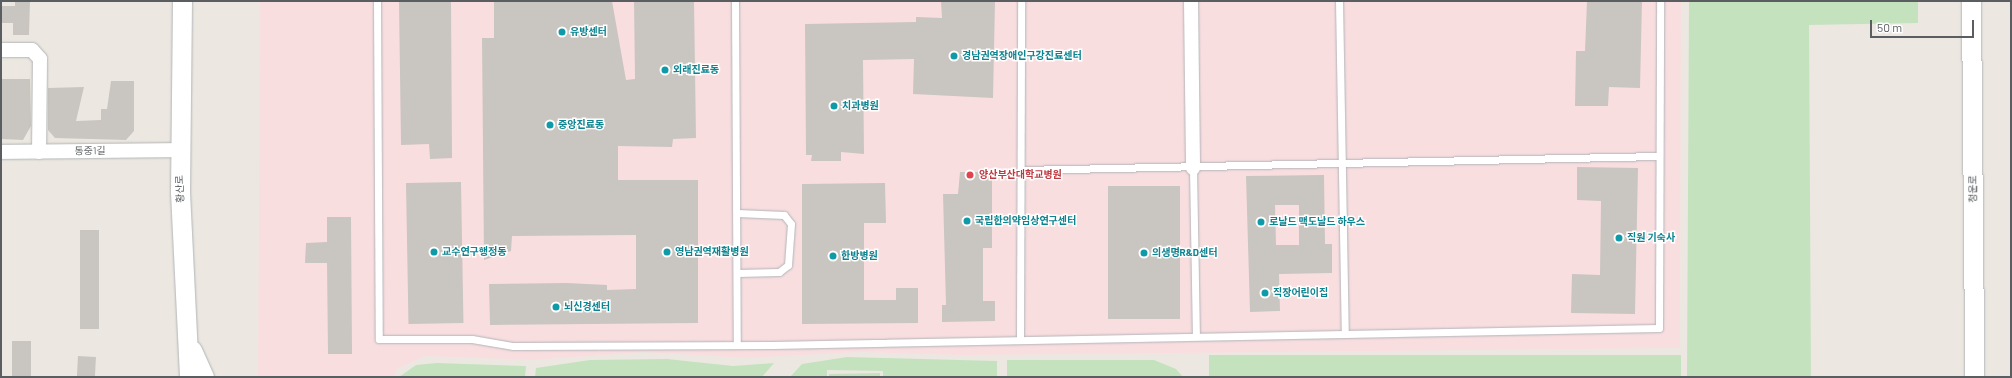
<!DOCTYPE html>
<html>
<head>
<meta charset="utf-8">
<style>
  body { margin:0 }
  #map { position:relative; width:2012px; height:378px; overflow:hidden; background:#ece8e1; font-family:Barlow,"Noto Sans KR",sans-serif }
  div>[style] { position:absolute }
  .medical>* { inset:0; background:#f9dee0 }
  .green>* { inset:0; background:#c5e2bf; transform-origin:0 0 }
  .building>* { inset:0; background:#c9c5c0; transform-origin:0 0 }
  .roads { filter:drop-shadow(0 0 1px #b2b5b8) drop-shadow(0 0 1px #b2b5b8) }
  .lane>* { height:7px; margin:-3.5px; padding:0 3.5px; transform-origin:3.5px; border-radius:3.5px; background:#fff }
  .street>* { height:14px; margin:-7px; padding:0 7px; transform-origin:7px; border-radius:7px; background:#fff }
  .secondary>* { height:19px; margin:-9.5px; padding:0 9.5px; transform-origin:9.5px; border-radius:9.5px; background:#fff }
  .dots>* { width:11px; height:11px; translate:-50% -50%; box-sizing:border-box; border:2px solid #fff; border-radius:50% }
  span { translate:-50% -50%; white-space:nowrap; text-align:center; line-height:1.15; -webkit-text-stroke:3px #fff; paint-order:stroke }
  .culture-label { font-size:10px; color:#0d838f; font-weight:700 }
  .left { translate:0 -50%; text-align:left }
  .street-label { font-size:10px; color:#5a5e61 }
  .health-label { font-size:10px; color:#be3a42; font-weight:700 }
  .frame { position:absolute; inset:0; border:2px solid #5a5e61; pointer-events:none }
  .scale { position:absolute; left:1870px; top:20px; width:104px; height:18px; box-sizing:border-box; border:2px solid #5a5e61; border-top:0; padding-left:5px; font-size:12px; line-height:14px; white-space:nowrap; color:#5a5e61; -webkit-text-stroke:3px #fff; paint-order:stroke }
</style>
</head>
<body>
<div id="map">
  <div class="medical">
    <div style="clip-path:polygon(260px 1px,1681px 1px,1680px 348px,958px 355px,860px 352px,746px 358px,644px 352px,534px 360px,425px 356px,397px 369px,394px 377px,258px 377px)"></div>
  </div>
  <div class="green">
    <div style="clip-path:polygon(1689px 1px,1918px 1px,1918px 23px,1809px 25px,1811px 377px,1687px 377px)"></div>
    <div style="left:1681px;top:355px;width:22px;height:472px;rotate:90deg"></div>
    <div style="clip-path:polygon(847px 357px,997px 361px,997px 377px,883px 377px,883px 371px,827px 370px,827px 377px,790px 377px,802px 364px)"></div>
    <div style="clip-path:polygon(667px 359px,733px 366px,774px 363px,762px 377px,535px 377px,536px 368px,590px 360px)"></div>
    <div style="clip-path:polygon(1007px 360px,1154px 360px,1176px 369px,1183px 377px,1007px 377px)"></div>
    <div style="clip-path:polygon(437px 363px,526px 366px,525px 377px,399px 377px,416px 365px)"></div>
    <div style="clip-path:polygon(880px 373px,880px 377px,829px 377px,829px 374px)"></div>
  </div>
  <div class="building">
    <div style="clip-path:polygon(15px 1px,30px 1px,29px 35px,13px 35px,13px 23px,1px 23px,1px 6px,15px 6px)"></div>
    <div style="clip-path:polygon(399px 1px,451px 1px,452px 158px,430px 159px,429px 144px,401px 145px)"></div>
    <div style="clip-path:polygon(494px 1px,612px 1px,626px 80px,635px 79px,634px 1px,694px 1px,696px 138px,673px 139px,672px 147px,618px 146px,618px 180px,698px 180px,698px 323px,490px 325px,489px 284px,567px 283px,607px 285px,607px 290px,636px 289px,636px 235px,512px 236px,511px 251px,484px 260px,482px 38px,494px 38px)"></div>
    <div style="clip-path:polygon(941px 1px,995px 1px,993px 98px,913px 94px,914px 59px,863px 60px,864px 154px,841px 152px,841px 161px,811px 161px,812px 155px,806px 155px,805px 24px,916px 22px,916px 17px,942px 18px)"></div>
    <div style="clip-path:polygon(1587px 1px,1642px 1px,1640px 88px,1609px 87px,1608px 106px,1575px 106px,1576px 51px,1585px 51px)"></div>
    <div style="clip-path:polygon(1px 79px,30px 79px,31px 126px,23px 140px,1px 139px)"></div>
    <div style="clip-path:polygon(111px 81px,134px 81px,134px 131px,126px 140px,55px 138px,48px 130px,48px 88px,84px 87px,76px 121px,101px 120px,101px 109px,107px 109px)"></div>
    <div style="clip-path:polygon(1577px 167px,1638px 168px,1635px 314px,1571px 313px,1572px 274px,1600px 275px,1601px 201px,1577px 200px)"></div>
    <div style="clip-path:polygon(960px 172px,992px 172px,992px 248px,983px 248px,983px 301px,995px 301px,995px 321px,942px 322px,942px 305px,946px 305px,943px 194px,958px 194px)"></div>
    <div style="clip-path:polygon(evenodd,1324px 175px,1325px 244px,1332px 244px,1332px 273px,1279px 274px,1280px 311px,1250px 312px,1246px 176px,1324px 175px,1275px 205px,1299px 205px,1299px 245px,1276px 245px,1275px 205px)"></div>
    <div style="left:461px;top:182px;width:141px;height:55px;rotate:89deg"></div>
    <div style="clip-path:polygon(885px 183px,886px 223px,864px 223px,864px 300px,896px 300px,896px 288px,918px 288px,918px 323px,802px 324px,802px 184px)"></div>
    <div style="left:1108px;top:186px;width:72px;height:133px"></div>
    <div style="clip-path:polygon(327px 217px,351px 217px,352px 354px,328px 354px,327px 263px,305px 263px,306px 243px,327px 242px)"></div>
    <div style="left:80px;top:230px;width:19px;height:99px"></div>
    <div style="left:12px;top:341px;width:19px;height:36px"></div>
    <div style="left:78px;top:356px;width:18px;height:21px;rotate:3deg"></div>
  </div>
  <div class="roads">
    <div class="lane">
      <div style="left:377px;top:1px;width:338px;rotate:89.7deg"></div>
      <div style="left:379px;top:339px;width:93px"></div>
      <div style="left:472px;top:339px;width:42px;rotate:9.7deg"></div>
      <div style="left:513px;top:346px;width:259px;rotate:-0.2deg"></div>
      <div style="left:772px;top:345px;width:887px;rotate:-1.1deg"></div>
      <div style="left:1659px;top:328px;width:327px;rotate:-89.8deg"></div>
      <div style="left:735px;top:1px;width:344px;rotate:89.7deg"></div>
      <div style="left:1339px;top:1px;width:332px;rotate:89deg"></div>
      <div style="left:1193px;top:168px;width:168px;rotate:89deg"></div>
      <div style="left:1022px;top:170px;width:636px;rotate:-1.26deg"></div>
      <div style="left:737px;top:213px;width:47px;rotate:2.4deg"></div>
      <div style="left:784px;top:215px;width:11px;rotate:52deg"></div>
      <div style="left:791px;top:224px;width:41px;rotate:94.2deg"></div>
      <div style="left:788px;top:265px;width:11px;rotate:142deg"></div>
      <div style="left:779px;top:272px;width:42px;rotate:178.6deg"></div>
      <div style="left:1020px;top:339px;width:338px;rotate:-89.8deg"></div>
    </div>
    <div class="street">
      <div style="left:1191px;top:1px;width:167px;rotate:89.3deg"></div>
      <div style="left:1px;top:50px;width:31px"></div>
      <div style="left:32px;top:50px;width:12px;rotate:48deg"></div>
      <div style="left:40px;top:59px;width:93px;rotate:90.6deg"></div>
      <div style="left:1px;top:152px;width:179px;rotate:-0.6deg"></div>
    </div>
    <div class="secondary">
      <div style="left:182px;top:1px;width:191px;rotate:90.6deg"></div>
      <div style="left:180px;top:192px;width:185px;rotate:87.2deg"></div>
      <div style="left:1971px;top:1px;width:376px;rotate:89.5deg"></div>
      <div style="left:192px;top:350px;width:30px;rotate:66deg"></div>
    </div>
  </div>
  <div class="dots">
    <div style="left:562px;top:32px;background:#0f9aa8"></div>
    <div style="left:954px;top:56px;background:#0f9aa8"></div>
    <div style="left:665px;top:70px;background:#0f9aa8"></div>
    <div style="left:834px;top:106px;background:#0f9aa8"></div>
    <div style="left:550px;top:125px;background:#0f9aa8"></div>
    <div style="left:970px;top:175px;background:#e0444e"></div>
    <div style="left:967px;top:221px;background:#0f9aa8"></div>
    <div style="left:1261px;top:222px;background:#0f9aa8"></div>
    <div style="left:1619px;top:238px;background:#0f9aa8"></div>
    <div style="left:434px;top:252px;background:#0f9aa8"></div>
    <div style="left:667px;top:252px;background:#0f9aa8"></div>
    <div style="left:1144px;top:253px;background:#0f9aa8"></div>
    <div style="left:833px;top:256px;background:#0f9aa8"></div>
    <div style="left:1265px;top:293px;background:#0f9aa8"></div>
    <div style="left:556px;top:307px;background:#0f9aa8"></div>
  </div>
  <div class="culture-label">
    <span class="left" style="left:570px;top:32px">유방센터</span>
    <span class="left" style="left:962px;top:56px">경남권역장애인구강진료센터</span>
    <span class="left" style="left:673px;top:70px">외래진료동</span>
    <span class="left" style="left:842px;top:106px">치과병원</span>
    <span class="left" style="left:558px;top:125px">중앙진료동</span>
    <span class="left" style="left:975px;top:221px">국립한의약임상연구센터</span>
    <span class="left" style="left:1269px;top:222px">로날드 맥도날드 하우스</span>
    <span class="left" style="left:1627px;top:238px">직원 기숙사</span>
    <span class="left" style="left:442px;top:252px">교수연구행정동</span>
    <span class="left" style="left:675px;top:252px">영남권역재활병원</span>
    <span class="left" style="left:1152px;top:253px">의생명R&amp;D센터</span>
    <span class="left" style="left:841px;top:256px">한방병원</span>
    <span class="left" style="left:1273px;top:293px">직장어린이집</span>
    <span class="left" style="left:564px;top:307px">뇌신경센터</span>
  </div>
  <div class="street-label">
    <span style="left:90px;top:151px;rotate:-1deg">동중1길</span>
    <span style="left:180px;top:189px;rotate:-92deg">황산로</span>
    <span style="left:1973px;top:189px;rotate:-90deg">청운로</span>
  </div>
  <div class="health-label">
    <span class="left" style="left:979px;top:175px">양산부산대학교병원</span>
  </div>
  <div class="frame"></div>
  <div class="scale">50 m</div>
</div>
</body>
</html>
